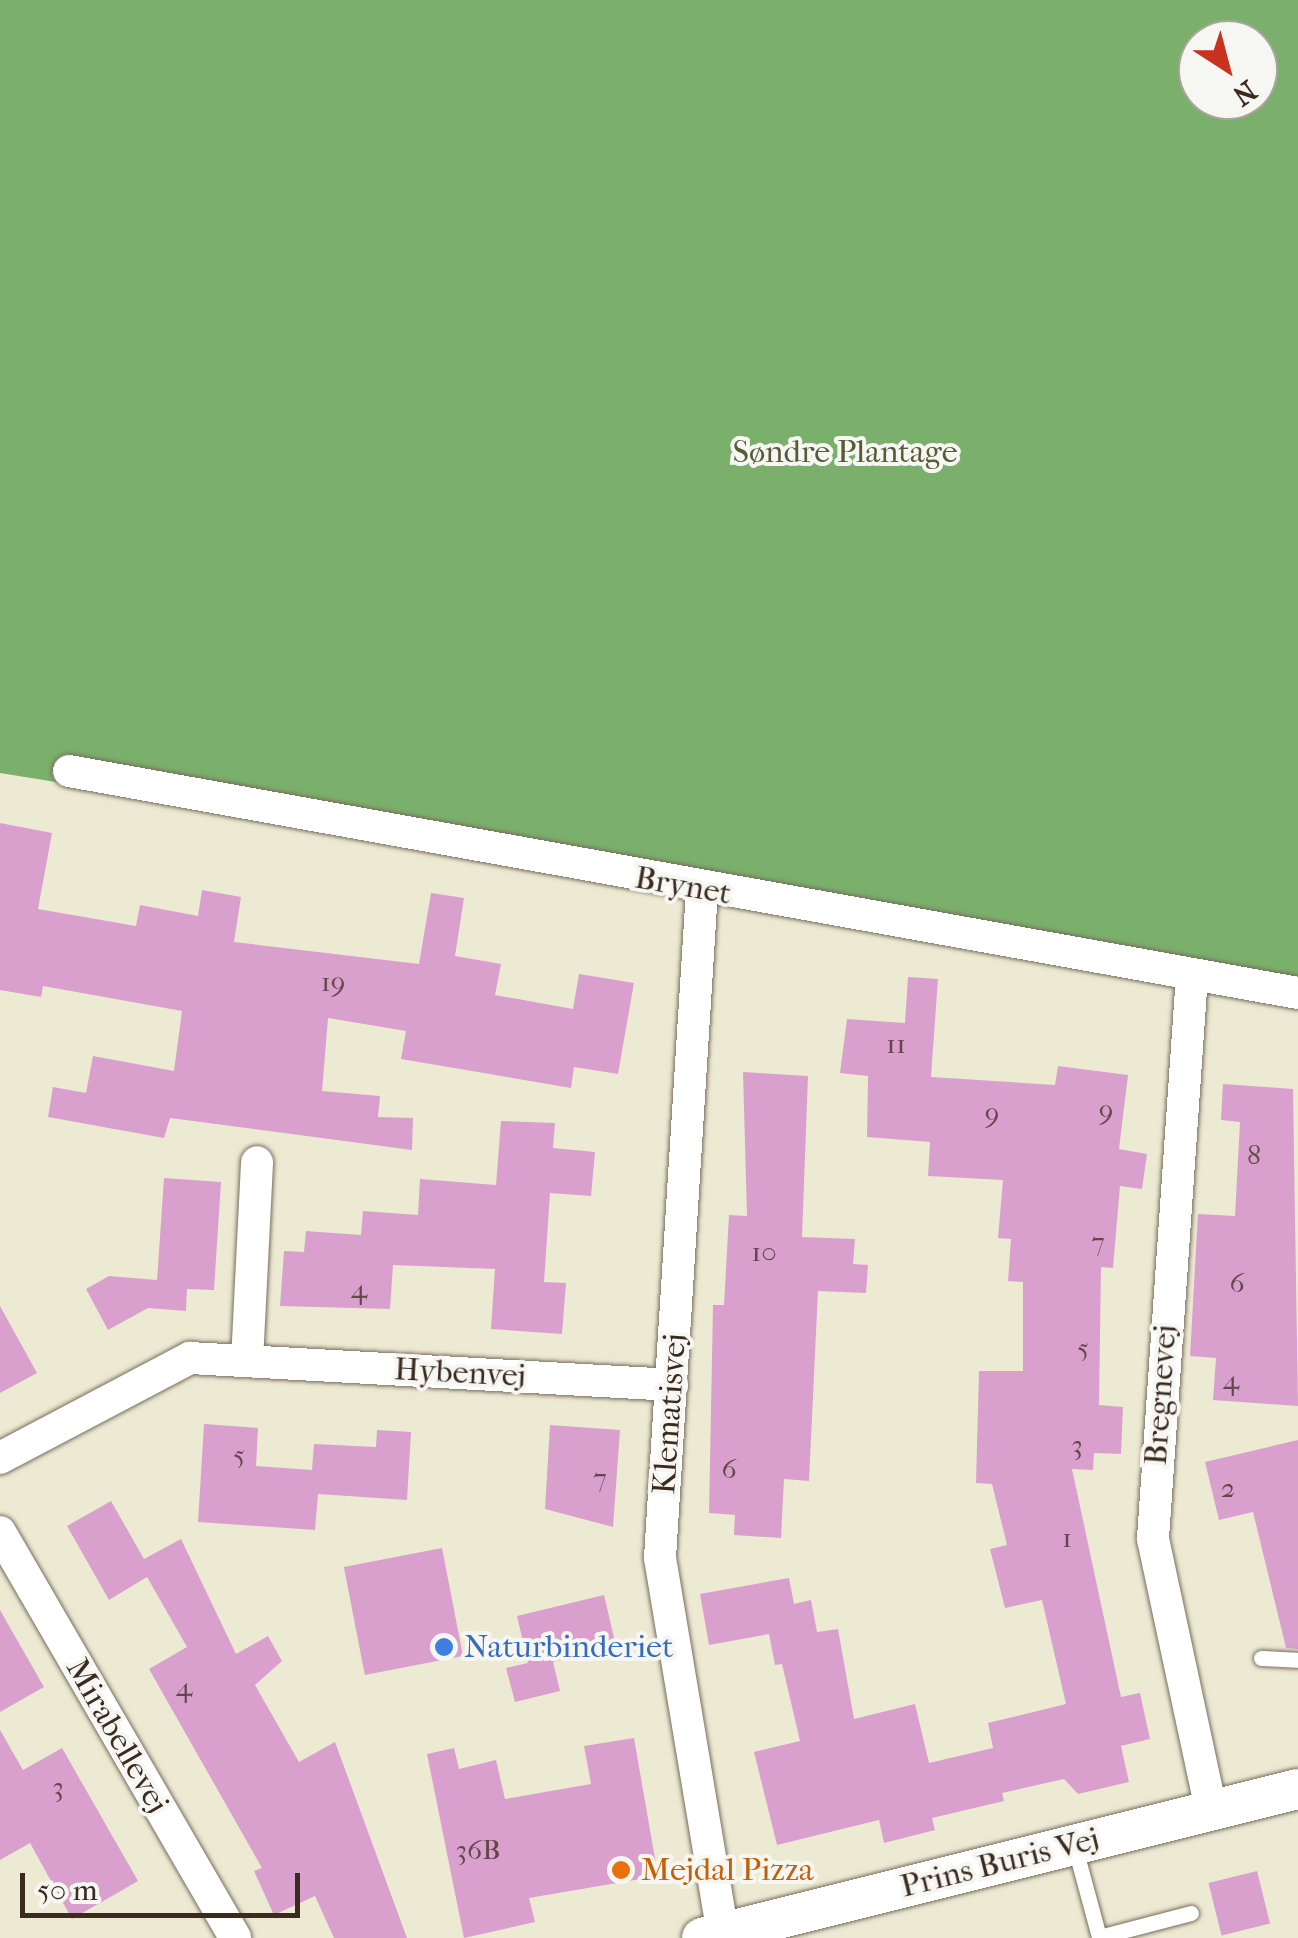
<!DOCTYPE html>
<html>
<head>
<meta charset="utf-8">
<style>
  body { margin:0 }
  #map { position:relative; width:1298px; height:1938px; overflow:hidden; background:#edead4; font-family:"IM FELL French Canon",serif }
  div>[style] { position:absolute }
  .forest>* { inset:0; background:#7ab06c }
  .building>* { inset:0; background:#d9a0ce; transform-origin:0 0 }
  .roads { filter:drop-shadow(0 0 2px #796d5e) drop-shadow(0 0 2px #796d5e) }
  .service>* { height:15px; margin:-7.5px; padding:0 7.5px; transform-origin:7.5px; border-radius:7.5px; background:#fff }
  .minor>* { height:32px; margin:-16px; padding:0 16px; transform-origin:16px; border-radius:16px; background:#fff }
  .tertiary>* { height:40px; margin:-20px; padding:0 20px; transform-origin:20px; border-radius:20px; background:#fff }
  .dots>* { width:28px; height:28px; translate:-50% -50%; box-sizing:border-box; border:5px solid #f6f6f2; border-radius:50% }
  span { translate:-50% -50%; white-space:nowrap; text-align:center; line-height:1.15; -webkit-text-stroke:8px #f6f6f2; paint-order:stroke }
  .number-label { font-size:28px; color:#62484a }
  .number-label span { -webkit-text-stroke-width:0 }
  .park-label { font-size:32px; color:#575b3a }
  .street-label { font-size:32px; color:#3b2a1e }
  .shop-label { font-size:32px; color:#366cbe }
  .left { translate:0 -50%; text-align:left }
  .food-label { font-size:32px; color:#c56008 }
  .north { position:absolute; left:1178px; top:20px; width:100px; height:100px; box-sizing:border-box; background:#f6f6f2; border:2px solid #aba49d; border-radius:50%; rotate:144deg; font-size:28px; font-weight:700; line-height:40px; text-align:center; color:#3b2a1e }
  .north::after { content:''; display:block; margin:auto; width:35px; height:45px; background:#c8321e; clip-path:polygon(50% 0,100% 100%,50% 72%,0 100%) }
  .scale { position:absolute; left:20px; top:1873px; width:280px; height:45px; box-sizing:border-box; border:5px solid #3b2a1e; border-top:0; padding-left:12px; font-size:30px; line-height:35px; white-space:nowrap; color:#3b2a1e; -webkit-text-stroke:8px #f6f6f2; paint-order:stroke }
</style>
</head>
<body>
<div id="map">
  <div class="forest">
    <div style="clip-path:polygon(evenodd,0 0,1298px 0,1298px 982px,0 773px,0 0,1198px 40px,1258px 40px,1258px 100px,1198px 100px,1198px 40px)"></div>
  </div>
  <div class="building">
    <div style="clip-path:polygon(0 823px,52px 833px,38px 909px,136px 926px,140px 905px,198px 916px,202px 890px,241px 897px,234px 942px,419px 964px,431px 893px,464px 898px,455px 956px,501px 964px,495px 995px,573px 1009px,579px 974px,634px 983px,618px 1074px,574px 1067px,571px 1088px,401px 1059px,406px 1031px,328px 1018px,322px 1091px,380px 1096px,378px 1117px,413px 1118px,412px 1150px,170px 1118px,164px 1138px,48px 1117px,53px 1087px,86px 1093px,93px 1056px,174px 1071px,182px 1011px,43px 986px,41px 997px,0 990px)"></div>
    <div style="clip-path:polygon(908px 977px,938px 979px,931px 1077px,1055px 1085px,1058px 1066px,1128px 1075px,1119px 1149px,1147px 1154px,1142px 1189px,1120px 1186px,1113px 1268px,1101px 1267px,1099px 1405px,1123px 1407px,1121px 1454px,1094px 1453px,1093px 1470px,1072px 1469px,1121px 1697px,1140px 1693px,1150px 1739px,1121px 1746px,1129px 1782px,1078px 1794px,1064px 1779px,1002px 1793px,1004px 1801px,932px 1818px,935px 1830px,884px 1843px,879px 1820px,777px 1845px,754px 1752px,800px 1741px,782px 1664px,775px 1665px,769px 1634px,709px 1645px,700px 1594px,789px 1578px,794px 1604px,811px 1600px,817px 1632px,838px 1629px,854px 1719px,915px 1704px,929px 1763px,993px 1748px,988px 1723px,1066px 1704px,1042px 1600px,1005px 1608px,990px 1549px,1007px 1545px,992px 1484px,976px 1483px,979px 1371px,1023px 1371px,1023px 1282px,1008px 1281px,1011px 1239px,998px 1238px,1003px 1180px,928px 1176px,930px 1142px,867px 1137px,868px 1076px,840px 1073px,847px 1019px,905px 1023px)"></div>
    <div style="clip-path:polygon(743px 1072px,808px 1076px,802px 1237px,855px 1239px,853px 1264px,868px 1265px,866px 1293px,818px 1291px,809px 1481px,784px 1479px,781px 1538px,734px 1535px,735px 1515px,709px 1513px,713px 1305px,724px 1305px,729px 1215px,747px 1216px)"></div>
    <div style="clip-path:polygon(1223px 1084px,1293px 1089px,1298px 1406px,1213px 1400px,1216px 1358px,1190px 1356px,1198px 1214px,1235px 1216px,1240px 1122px,1221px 1120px)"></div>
    <div style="clip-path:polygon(501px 1121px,555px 1123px,553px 1148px,595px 1152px,591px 1196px,550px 1193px,544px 1282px,566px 1283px,562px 1334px,491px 1329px,495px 1269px,393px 1265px,390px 1309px,280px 1306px,284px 1251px,304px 1252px,306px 1231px,361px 1235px,363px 1211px,418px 1215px,420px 1179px,496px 1185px)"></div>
    <div style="clip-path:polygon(164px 1178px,221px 1182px,214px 1290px,187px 1289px,186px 1311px,148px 1308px,108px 1330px,86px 1289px,109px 1276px,157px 1280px)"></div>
    <div style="clip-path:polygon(0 1306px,37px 1373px,0 1393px)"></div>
    <div style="clip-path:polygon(204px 1424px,258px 1428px,256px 1466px,312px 1470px,314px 1444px,376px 1447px,377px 1430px,411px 1432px,407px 1500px,318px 1494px,315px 1530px,198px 1522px)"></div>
    <div style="clip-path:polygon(550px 1425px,620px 1430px,613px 1527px,545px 1509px)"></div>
    <div style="clip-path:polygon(1298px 1440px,1298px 1649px,1286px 1648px,1253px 1512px,1219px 1520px,1205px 1462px)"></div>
    <div style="clip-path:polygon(111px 1501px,144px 1559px,181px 1539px,236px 1654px,268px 1636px,282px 1661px,255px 1685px,299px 1762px,335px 1742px,407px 1938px,334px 1938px,315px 1896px,274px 1915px,254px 1871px,262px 1868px,149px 1669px,187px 1647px,147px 1577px,109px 1600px,67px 1526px)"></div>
    <div style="left:442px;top:1548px;width:110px;height:100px;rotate:79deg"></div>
    <div style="clip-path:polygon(604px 1595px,616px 1646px,553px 1662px,560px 1691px,515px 1702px,506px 1668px,528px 1663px,517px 1616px)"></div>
    <div style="clip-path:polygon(0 1610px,44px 1687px,0 1712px)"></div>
    <div style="clip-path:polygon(0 1730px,23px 1770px,62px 1748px,138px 1881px,72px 1919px,30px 1843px,0 1860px)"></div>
    <div style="clip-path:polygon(634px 1738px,658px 1876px,529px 1898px,535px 1922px,464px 1938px,427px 1754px,454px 1748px,459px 1769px,496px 1760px,505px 1799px,591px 1784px,584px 1746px)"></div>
    <div style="left:1257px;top:1871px;width:54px;height:50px;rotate:76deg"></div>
  </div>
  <div class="roads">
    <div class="service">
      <div style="left:1261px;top:1658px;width:37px;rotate:3deg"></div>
      <div style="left:1075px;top:1848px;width:92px;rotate:74.9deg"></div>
      <div style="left:1099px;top:1937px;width:95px;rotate:-14.6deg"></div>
    </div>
    <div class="minor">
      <div style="left:69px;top:771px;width:1249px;rotate:10.24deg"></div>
      <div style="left:702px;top:890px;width:669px;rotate:93.6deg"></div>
      <div style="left:660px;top:1558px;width:380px;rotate:80.5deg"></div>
      <div style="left:1192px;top:975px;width:565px;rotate:93.96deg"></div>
      <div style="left:1153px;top:1539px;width:277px;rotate:77.9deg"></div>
      <div style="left:247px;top:1361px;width:199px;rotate:-87.1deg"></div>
      <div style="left:0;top:1458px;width:215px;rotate:-27.8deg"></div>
      <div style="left:190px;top:1358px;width:483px;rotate:3.2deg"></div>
      <div style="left:0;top:1532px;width:469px;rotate:59.9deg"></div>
    </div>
    <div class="tertiary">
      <div style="left:702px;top:1938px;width:614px;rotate:-14.04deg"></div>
    </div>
  </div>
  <div class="dots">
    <div style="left:444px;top:1647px;background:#3f7fe0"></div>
    <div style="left:621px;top:1870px;background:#e8710a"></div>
  </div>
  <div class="number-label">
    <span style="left:333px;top:982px">19</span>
    <span style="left:896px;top:1044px">11</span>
    <span style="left:1106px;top:1110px">9</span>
    <span style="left:992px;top:1113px">9</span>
    <span style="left:1254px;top:1155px">8</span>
    <span style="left:1098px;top:1242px">7</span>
    <span style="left:764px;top:1252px">10</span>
    <span style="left:1237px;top:1283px">6</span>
    <span style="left:359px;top:1289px">4</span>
    <span style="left:1083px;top:1348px">5</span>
    <span style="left:1231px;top:1380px">4</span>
    <span style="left:1077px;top:1445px">3</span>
    <span style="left:239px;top:1455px">5</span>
    <span style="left:729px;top:1469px">6</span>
    <span style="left:600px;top:1478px">7</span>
    <span style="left:1228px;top:1488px">2</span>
    <span style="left:1067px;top:1538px">1</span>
    <span style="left:184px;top:1687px">4</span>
    <span style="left:58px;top:1787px">3</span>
    <span style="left:478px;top:1850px">36B</span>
  </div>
  <div class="park-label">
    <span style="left:845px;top:452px">Søndre Plantage</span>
  </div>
  <div class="street-label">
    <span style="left:683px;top:886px;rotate:10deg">Brynet</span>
    <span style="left:460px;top:1373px;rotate:3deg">Hybenvej</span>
    <span style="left:1161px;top:1395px;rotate:-86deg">Bregnevej</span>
    <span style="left:670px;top:1414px;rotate:-86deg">Klematisvej</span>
    <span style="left:117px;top:1736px;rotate:60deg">Mirabellevej</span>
    <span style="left:1000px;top:1863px;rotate:-14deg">Prins Buris Vej</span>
  </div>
  <div class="shop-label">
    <span class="left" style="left:464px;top:1647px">Naturbinderiet</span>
  </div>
  <div class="food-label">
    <span class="left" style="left:641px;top:1870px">Mejdal Pizza</span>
  </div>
  <div class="north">N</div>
  <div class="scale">50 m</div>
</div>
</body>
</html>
